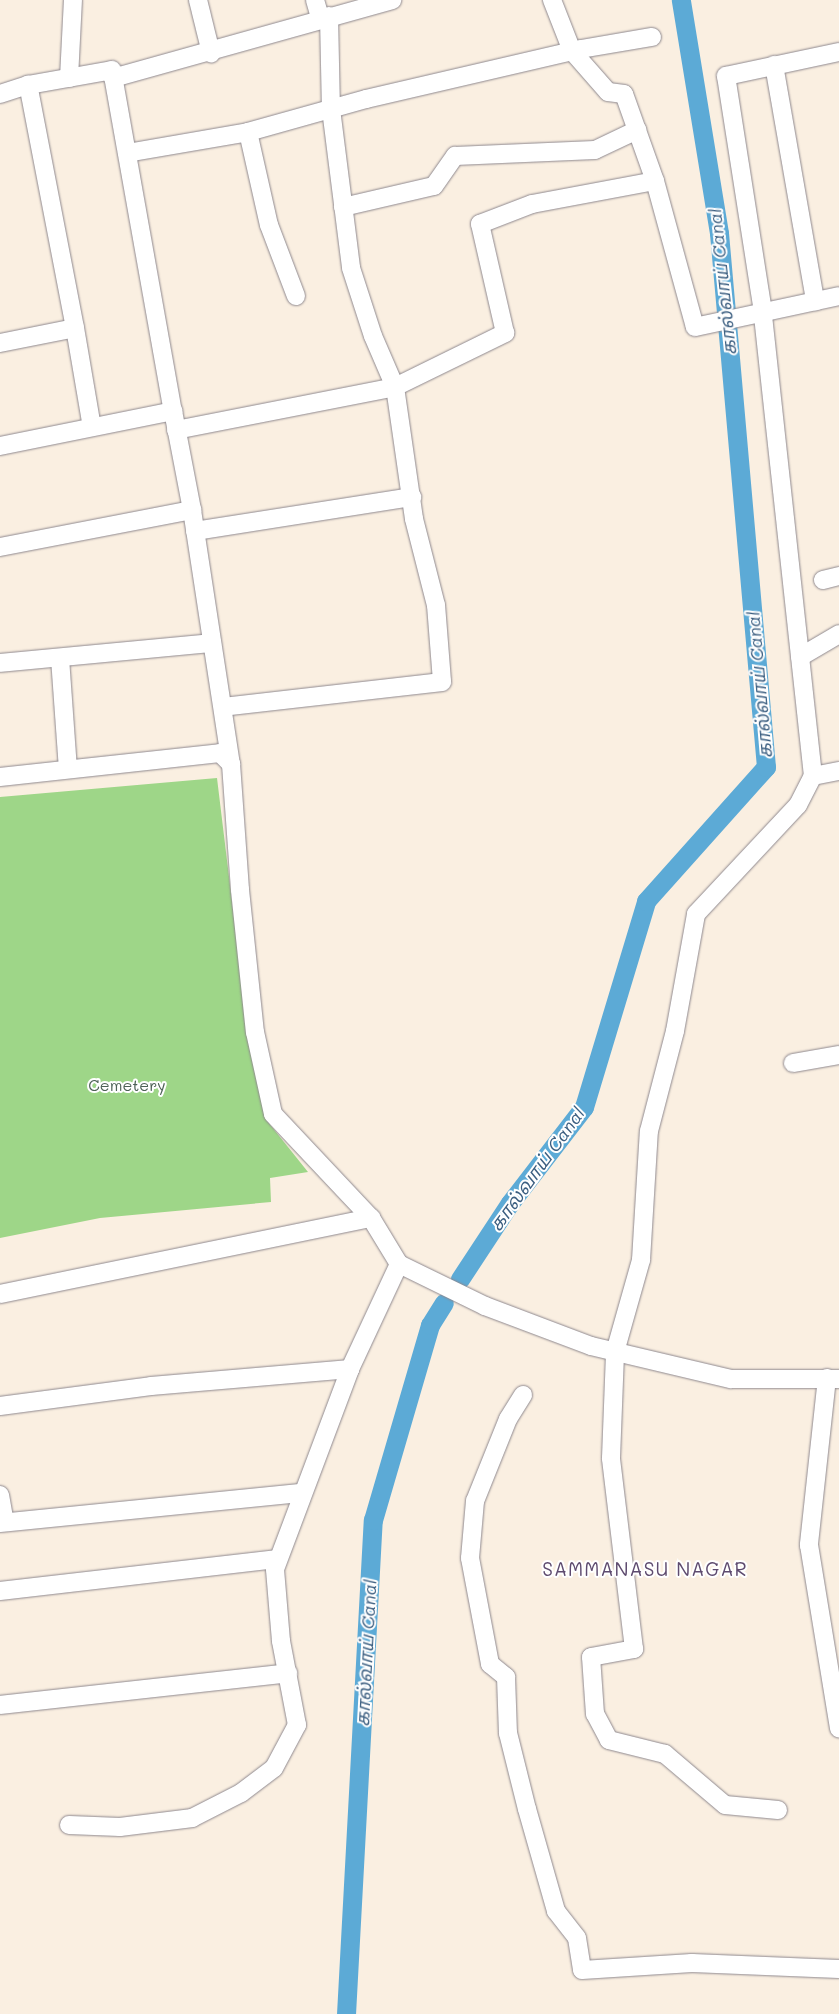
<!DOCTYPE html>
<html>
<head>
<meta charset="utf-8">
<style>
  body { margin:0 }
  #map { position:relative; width:839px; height:2014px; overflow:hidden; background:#faefe1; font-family:Mali,"Noto Sans Tamil",sans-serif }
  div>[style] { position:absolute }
  .green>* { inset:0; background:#9ed688 }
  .canal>* { height:19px; margin:-9.5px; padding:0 9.5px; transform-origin:9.5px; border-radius:9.5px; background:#5caad6 }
  .roads { filter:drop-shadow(0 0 1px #8e888e) drop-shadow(0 0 1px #8e888e) }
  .minor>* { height:18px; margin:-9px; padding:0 9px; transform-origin:9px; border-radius:9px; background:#fff }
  span { translate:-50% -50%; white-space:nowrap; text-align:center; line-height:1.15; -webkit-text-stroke:4px #fff; paint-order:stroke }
  .park-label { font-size:16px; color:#4d6156 }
  .water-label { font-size:18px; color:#3c5f81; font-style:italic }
  .quarter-label { font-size:19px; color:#5e4b6f; letter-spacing:1px }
</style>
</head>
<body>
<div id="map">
  <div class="green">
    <div style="clip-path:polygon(217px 778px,250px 1050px,268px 1122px,308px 1172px,270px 1178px,271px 1202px,100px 1218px,0 1238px,0 797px)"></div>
  </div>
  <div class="canal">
    <div style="left:460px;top:1279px;width:91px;rotate:-56.7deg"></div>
    <div style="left:510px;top:1203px;width:121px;rotate:-52.4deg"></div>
    <div style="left:584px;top:1107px;width:215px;rotate:-73.2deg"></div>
    <div style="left:646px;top:901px;width:180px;rotate:-48.2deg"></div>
    <div style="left:766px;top:767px;width:536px;rotate:-95.03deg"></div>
    <div style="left:719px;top:233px;width:236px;rotate:-99.3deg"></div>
    <div style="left:346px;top:2014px;width:495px;rotate:-86.9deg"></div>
    <div style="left:373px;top:1520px;width:203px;rotate:-73.7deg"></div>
    <div style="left:430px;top:1325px;width:26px;rotate:-58deg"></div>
  </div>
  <div class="roads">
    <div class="minor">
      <div style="left:198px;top:0;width:55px;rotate:76.2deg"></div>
      <div style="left:315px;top:0;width:19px;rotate:74deg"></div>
      <div style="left:329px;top:16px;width:93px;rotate:88.8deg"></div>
      <div style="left:331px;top:109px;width:160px;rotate:82.8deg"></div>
      <div style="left:351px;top:268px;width:71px;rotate:72.1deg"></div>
      <div style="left:373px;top:336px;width:56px;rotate:66.7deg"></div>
      <div style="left:395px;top:387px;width:123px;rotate:-26.1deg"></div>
      <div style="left:505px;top:333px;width:112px;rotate:-102.9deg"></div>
      <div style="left:480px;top:224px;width:56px;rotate:-21deg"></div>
      <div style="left:532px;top:204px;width:125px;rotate:-10.6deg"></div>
      <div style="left:655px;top:181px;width:92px;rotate:-109.6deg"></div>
      <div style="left:624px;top:94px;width:16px;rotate:-173deg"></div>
      <div style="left:608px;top:92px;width:55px;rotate:-131.3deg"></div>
      <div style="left:572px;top:51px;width:55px;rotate:-111.4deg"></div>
      <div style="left:774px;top:65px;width:240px;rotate:80.1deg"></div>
      <div style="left:69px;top:78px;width:78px;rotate:-87.1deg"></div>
      <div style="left:113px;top:78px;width:290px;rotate:-15.6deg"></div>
      <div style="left:0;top:94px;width:29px;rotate:-18deg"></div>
      <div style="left:248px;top:132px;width:95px;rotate:77.3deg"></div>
      <div style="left:269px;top:225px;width:76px;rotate:69.2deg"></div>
      <div style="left:127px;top:153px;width:123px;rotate:-9.8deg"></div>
      <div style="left:248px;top:132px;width:123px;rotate:-15.6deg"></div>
      <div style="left:366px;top:99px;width:221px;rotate:-13.1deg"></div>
      <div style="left:581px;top:49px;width:72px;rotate:-9.6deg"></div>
      <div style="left:655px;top:181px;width:151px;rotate:74.7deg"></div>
      <div style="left:695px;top:327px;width:147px;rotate:-12.1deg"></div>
      <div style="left:343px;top:207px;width:93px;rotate:-13deg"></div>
      <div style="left:434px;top:186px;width:37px;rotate:-55deg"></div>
      <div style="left:455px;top:156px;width:140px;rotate:-2.5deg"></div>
      <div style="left:595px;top:150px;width:47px;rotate:-25.5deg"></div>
      <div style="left:75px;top:328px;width:248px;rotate:-100.9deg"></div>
      <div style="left:28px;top:85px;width:85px;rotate:-10.1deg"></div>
      <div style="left:112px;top:70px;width:346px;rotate:79.9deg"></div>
      <div style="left:0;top:343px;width:76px;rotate:-11.3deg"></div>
      <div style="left:75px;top:328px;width:100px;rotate:80.3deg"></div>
      <div style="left:176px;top:430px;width:223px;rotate:-11.1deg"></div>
      <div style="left:395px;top:387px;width:133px;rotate:81.8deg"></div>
      <div style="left:414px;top:519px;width:89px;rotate:75.7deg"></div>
      <div style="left:436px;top:605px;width:77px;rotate:85.5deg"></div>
      <div style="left:442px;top:682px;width:220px;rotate:173.5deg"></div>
      <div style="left:0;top:446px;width:177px;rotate:-11.4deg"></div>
      <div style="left:173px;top:411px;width:101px;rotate:79.1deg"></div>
      <div style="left:192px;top:510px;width:257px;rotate:81.3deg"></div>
      <div style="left:195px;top:531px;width:220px;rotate:-8.9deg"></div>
      <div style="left:0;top:547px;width:196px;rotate:-10.9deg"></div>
      <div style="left:823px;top:580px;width:16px;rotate:-14deg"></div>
      <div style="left:800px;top:657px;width:45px;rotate:-30.5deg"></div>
      <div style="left:60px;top:658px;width:111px;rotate:85.9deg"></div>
      <div style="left:0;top:663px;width:213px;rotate:-5.4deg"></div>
      <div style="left:813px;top:776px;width:26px;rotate:-11deg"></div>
      <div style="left:0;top:777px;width:221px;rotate:-6.2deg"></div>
      <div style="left:220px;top:753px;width:16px;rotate:45deg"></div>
      <div style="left:231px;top:764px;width:126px;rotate:85.9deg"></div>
      <div style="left:240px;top:890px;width:143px;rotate:84deg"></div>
      <div style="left:255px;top:1032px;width:84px;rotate:77.6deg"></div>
      <div style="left:273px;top:1114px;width:143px;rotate:46.7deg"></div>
      <div style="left:371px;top:1218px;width:54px;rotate:58.7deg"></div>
      <div style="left:793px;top:1063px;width:47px;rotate:-9.9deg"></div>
      <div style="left:399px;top:1264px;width:96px;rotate:26deg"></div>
      <div style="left:485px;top:1306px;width:113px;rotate:20.7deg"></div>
      <div style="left:591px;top:1346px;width:144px;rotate:13.3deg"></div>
      <div style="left:731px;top:1379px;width:108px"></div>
      <div style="left:0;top:1294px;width:379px;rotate:-11.6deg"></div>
      <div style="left:827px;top:1378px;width:168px;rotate:96.2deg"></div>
      <div style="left:809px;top:1545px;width:186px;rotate:80.7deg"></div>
      <div style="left:523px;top:1395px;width:28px;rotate:122deg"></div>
      <div style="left:508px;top:1419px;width:88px;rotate:111.9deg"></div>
      <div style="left:475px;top:1501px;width:57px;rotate:95deg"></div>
      <div style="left:470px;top:1558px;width:108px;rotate:79.3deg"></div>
      <div style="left:490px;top:1664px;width:21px;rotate:39deg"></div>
      <div style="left:506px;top:1677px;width:56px;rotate:88deg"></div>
      <div style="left:508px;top:1733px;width:78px;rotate:76deg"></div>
      <div style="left:527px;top:1809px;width:106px;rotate:74.1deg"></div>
      <div style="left:556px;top:1911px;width:34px;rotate:52deg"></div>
      <div style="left:577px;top:1938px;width:32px;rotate:81deg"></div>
      <div style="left:582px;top:1970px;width:110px;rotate:-3.6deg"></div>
      <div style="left:692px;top:1963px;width:147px;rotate:2.3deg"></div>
      <div style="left:0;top:1406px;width:152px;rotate:-7.5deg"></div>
      <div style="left:151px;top:1386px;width:200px;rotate:-4.9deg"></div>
      <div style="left:0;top:1495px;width:27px;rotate:80deg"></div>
      <div style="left:0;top:1523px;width:304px;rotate:-5.7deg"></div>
      <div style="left:0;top:1591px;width:280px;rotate:-6.6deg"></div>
      <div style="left:0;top:1705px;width:290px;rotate:-6.3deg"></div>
      <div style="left:778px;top:1810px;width:53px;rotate:-174.6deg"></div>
      <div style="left:725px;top:1805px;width:79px;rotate:-139.6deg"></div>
      <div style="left:665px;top:1754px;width:58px;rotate:-166deg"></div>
      <div style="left:609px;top:1740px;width:30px;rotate:-118deg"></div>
      <div style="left:595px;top:1714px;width:57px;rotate:-94deg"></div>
      <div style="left:591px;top:1657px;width:44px;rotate:-10.5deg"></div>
      <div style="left:634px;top:1649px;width:192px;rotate:-96.9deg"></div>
      <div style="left:611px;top:1458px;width:106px;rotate:-87.8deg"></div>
      <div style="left:615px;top:1352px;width:96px;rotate:-74.2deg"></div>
      <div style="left:641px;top:1260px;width:129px;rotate:-86.5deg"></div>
      <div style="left:649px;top:1131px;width:103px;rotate:-75.4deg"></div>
      <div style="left:675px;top:1031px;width:119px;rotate:-79.8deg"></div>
      <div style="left:696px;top:914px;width:149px;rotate:-46.9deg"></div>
      <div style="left:798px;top:805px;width:33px;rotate:-63deg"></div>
      <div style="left:813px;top:776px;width:467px;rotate:-96.2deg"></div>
      <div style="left:763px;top:312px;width:239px;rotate:-98.9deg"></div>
      <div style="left:726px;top:76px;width:116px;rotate:-12deg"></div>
      <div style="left:69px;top:1825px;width:51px;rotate:2.2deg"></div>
      <div style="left:120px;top:1827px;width:73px;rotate:-7.1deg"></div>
      <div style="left:192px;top:1818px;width:55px;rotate:-27deg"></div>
      <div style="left:241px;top:1793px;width:41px;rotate:-37.1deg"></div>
      <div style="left:274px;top:1768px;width:49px;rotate:-61.9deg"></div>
      <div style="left:297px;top:1725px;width:86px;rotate:-100.8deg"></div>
      <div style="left:281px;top:1641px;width:72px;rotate:-94.8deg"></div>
      <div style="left:275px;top:1569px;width:214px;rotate:-69.4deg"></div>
      <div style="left:350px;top:1369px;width:116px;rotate:-65deg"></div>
    </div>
  </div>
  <div class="park-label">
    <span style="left:127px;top:1085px">Cemetery</span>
  </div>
  <div class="water-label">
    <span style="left:722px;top:282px;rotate:-96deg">கால்வாய் Canal</span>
    <span style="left:759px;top:685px;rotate:-95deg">கால்வாய் Canal</span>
    <span style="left:537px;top:1169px;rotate:-54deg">கால்வாய் Canal</span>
    <span style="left:366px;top:1653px;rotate:-87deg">கால்வாய் Canal</span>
  </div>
  <div class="quarter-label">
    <span style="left:645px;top:1569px">SAMMANASU NAGAR</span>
  </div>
</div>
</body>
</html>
